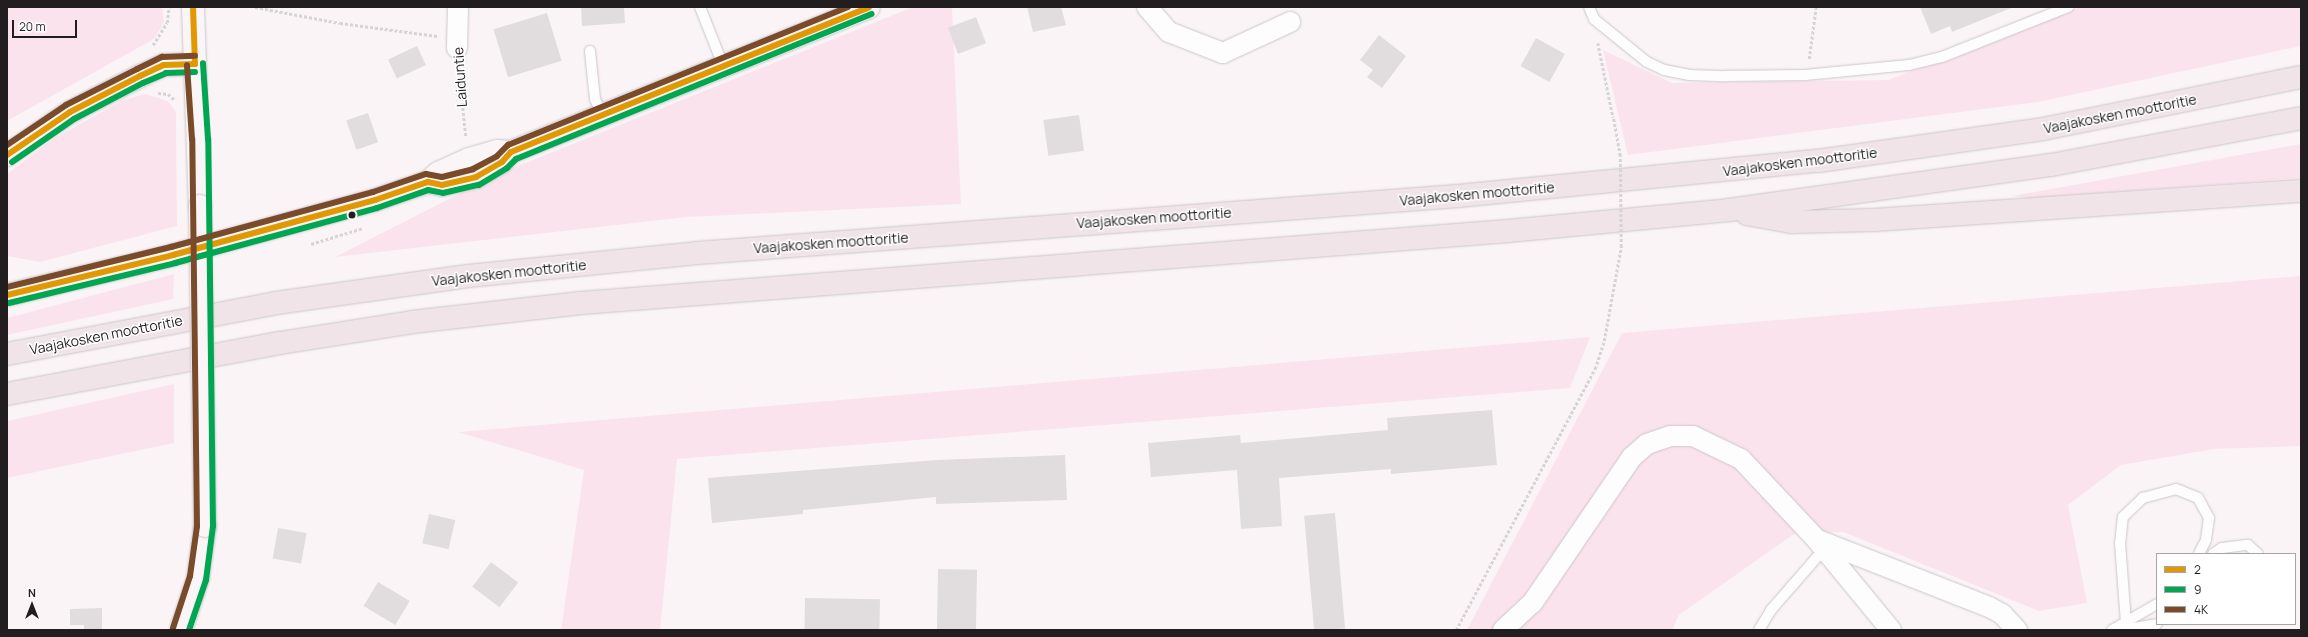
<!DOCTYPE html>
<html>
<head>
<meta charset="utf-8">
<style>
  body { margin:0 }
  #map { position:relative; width:2308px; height:637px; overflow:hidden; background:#faf4f7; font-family:Manrope,sans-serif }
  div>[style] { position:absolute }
  .green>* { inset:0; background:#fbe3ee }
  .building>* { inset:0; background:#e1dddf; transform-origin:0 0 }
  .path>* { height:2.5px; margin-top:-1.25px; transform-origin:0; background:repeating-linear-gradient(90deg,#d6d4d4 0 3px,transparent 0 5px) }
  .roads { filter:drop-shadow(0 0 1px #cbc6c8) drop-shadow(0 0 1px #cbc6c8) }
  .lane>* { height:10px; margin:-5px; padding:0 5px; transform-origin:5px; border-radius:5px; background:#fefdfe }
  .street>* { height:20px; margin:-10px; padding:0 10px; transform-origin:10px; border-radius:10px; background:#fefdfe }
  .secondary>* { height:22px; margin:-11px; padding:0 11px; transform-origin:11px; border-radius:11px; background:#faf6f8 }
  .highway>* { height:22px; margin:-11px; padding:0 11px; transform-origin:11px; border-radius:11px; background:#f0e4e9 }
  .path-bridge>* { height:2.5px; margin-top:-1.25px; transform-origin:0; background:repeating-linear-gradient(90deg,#d6d4d4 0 3px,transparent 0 5px) }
  .bridges { filter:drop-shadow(0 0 1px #cbc6c8) drop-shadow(0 0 1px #cbc6c8) }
  .secondary-bridge>* { height:22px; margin:-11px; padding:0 11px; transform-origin:11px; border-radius:11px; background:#faf6f8 }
  .bus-1>* { height:6px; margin:-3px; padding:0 3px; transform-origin:3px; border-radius:3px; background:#e29803 }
  .bus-2>* { height:6px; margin:-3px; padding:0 3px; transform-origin:3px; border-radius:3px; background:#00a651 }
  .bus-3>* { height:6px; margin:-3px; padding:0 3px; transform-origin:3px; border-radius:3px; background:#7a4b2a }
  .dots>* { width:11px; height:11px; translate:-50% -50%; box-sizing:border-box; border:2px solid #fff; border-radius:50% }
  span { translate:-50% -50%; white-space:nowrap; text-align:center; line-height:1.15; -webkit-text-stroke:3px #fff; paint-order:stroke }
  .street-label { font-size:14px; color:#221e20 }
  .frame { position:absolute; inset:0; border:8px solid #221e20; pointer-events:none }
  .legend { position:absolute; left:2156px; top:553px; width:140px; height:72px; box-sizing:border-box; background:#fff; border:1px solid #a7a5a6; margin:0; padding:5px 7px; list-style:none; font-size:12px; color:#221e20 }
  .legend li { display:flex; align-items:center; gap:8px; height:20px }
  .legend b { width:20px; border:1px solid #a7a5a6 }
  .north { position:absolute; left:12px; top:585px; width:40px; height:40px; -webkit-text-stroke:3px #fff; paint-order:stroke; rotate:0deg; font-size:11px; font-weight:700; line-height:16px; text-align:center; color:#221e20 }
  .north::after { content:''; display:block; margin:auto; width:14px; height:18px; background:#221e20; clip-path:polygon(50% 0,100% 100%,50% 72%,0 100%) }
  .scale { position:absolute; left:12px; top:20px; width:65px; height:18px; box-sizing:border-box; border:2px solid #221e20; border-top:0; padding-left:5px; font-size:12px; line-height:14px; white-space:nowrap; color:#221e20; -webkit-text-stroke:3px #fff; paint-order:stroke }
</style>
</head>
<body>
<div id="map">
  <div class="green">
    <div style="clip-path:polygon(7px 7px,162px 7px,164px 22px,154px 39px,7px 121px)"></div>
    <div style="clip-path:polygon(913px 7px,952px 7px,961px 204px,687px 217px,335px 257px,498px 174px)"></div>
    <div style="clip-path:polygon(2080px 7px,2301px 7px,2301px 46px,2038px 102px,1628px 155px,1603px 50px,1672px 83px,1888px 80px)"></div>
    <div style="clip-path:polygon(145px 94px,168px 101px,176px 112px,177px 226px,40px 262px,7px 256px,7px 174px,55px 138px,123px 100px)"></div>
    <div style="clip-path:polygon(2301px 144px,2301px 178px,2033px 198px,2012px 196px)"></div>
    <div style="clip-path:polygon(174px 274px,173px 299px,7px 335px,7px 318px)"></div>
    <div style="clip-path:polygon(2301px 276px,2301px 446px,2214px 449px,2121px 465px,2068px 505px,2087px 603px,2039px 611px,1843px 532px,1794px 534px,1679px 615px,1672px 630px,1467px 630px,1622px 333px)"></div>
    <div style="clip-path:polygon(1590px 337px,1570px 388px,677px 459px,660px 630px,561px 630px,584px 470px,458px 432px)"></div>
    <div style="clip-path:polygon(174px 384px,174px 443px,7px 478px,7px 421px)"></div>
  </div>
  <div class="building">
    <div style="clip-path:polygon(581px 7px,624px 7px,625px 23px,582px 26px)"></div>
    <div style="clip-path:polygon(1027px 7px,1061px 7px,1066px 25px,1033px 32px)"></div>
    <div style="clip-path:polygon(1920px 7px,2011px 7px,2011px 8px,1952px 32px,1950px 26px,1931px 34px)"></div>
    <div style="left:547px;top:13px;width:50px;height:56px;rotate:73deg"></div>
    <div style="left:976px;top:17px;width:28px;height:30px;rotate:69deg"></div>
    <div style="clip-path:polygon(1379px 35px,1406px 56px,1382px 88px,1367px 77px,1373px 70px,1360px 60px)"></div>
    <div style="left:1536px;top:38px;width:33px;height:32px;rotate:29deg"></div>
    <div style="left:417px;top:46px;width:21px;height:32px;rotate:65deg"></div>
    <div style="left:368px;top:113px;width:31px;height:23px;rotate:71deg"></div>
    <div style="left:1079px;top:115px;width:36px;height:36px;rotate:82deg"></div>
    <div style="clip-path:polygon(1492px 410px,1497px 465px,1391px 474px,1391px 469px,1279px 478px,1282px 526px,1241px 529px,1237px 470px,1151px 477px,1148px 443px,1240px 435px,1241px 443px,1388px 430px,1387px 418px)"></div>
    <div style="clip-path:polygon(1065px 455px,1067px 500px,936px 504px,936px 497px,803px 510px,803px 514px,712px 523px,708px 478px,937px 460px)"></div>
    <div style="left:1335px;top:513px;width:116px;height:31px;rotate:85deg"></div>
    <div style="left:429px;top:514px;width:27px;height:30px;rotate:13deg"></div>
    <div style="left:278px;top:528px;width:29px;height:31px;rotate:10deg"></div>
    <div style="left:491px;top:562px;width:34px;height:31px;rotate:37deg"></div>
    <div style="left:938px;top:569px;width:39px;height:61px;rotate:1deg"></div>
    <div style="left:378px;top:582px;width:37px;height:28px;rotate:31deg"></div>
    <div style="left:805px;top:598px;width:75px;height:32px;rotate:1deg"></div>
    <div style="clip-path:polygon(102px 608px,102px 630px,84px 630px,84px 625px,70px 625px,70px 609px)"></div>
  </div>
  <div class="path">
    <div style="left:255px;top:7px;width:86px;rotate:10.7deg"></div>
    <div style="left:340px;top:23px;width:98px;rotate:7.6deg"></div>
    <div style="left:1598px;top:43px;width:76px;rotate:78.5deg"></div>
    <div style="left:153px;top:45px;width:26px;rotate:-58deg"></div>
    <div style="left:167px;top:23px;width:16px;rotate:-83deg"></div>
    <div style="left:1809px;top:59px;width:52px;rotate:-82.3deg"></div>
    <div style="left:459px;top:68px;width:69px;rotate:84.2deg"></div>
    <div style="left:158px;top:93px;width:10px;rotate:6deg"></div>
    <div style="left:168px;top:94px;width:9px;rotate:41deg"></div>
    <div style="left:311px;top:244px;width:54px;rotate:-17.1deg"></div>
    <div style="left:1456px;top:630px;width:296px;rotate:-62deg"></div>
  </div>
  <div class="roads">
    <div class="lane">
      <div style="left:700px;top:7px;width:62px;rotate:68.4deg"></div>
      <div style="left:1589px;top:7px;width:13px;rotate:67deg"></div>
      <div style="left:1594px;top:19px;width:68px;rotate:39.1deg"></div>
      <div style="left:1647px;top:62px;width:19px;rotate:25deg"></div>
      <div style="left:1664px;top:70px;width:25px;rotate:11deg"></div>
      <div style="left:1689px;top:75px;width:36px;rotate:2deg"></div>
      <div style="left:1725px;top:76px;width:80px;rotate:-0.7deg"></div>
      <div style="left:1805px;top:75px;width:104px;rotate:-5.5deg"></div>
      <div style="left:1909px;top:65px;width:34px;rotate:-14deg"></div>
      <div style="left:1942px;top:57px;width:136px;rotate:-21.6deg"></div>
      <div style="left:590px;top:51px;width:48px;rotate:84.1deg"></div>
      <div style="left:595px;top:99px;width:17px;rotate:65deg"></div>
      <div style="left:2213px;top:554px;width:11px;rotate:-34deg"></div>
      <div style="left:2222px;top:548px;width:26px;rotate:-7deg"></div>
      <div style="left:2248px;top:545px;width:13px;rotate:42deg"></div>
      <div style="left:2126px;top:623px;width:79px;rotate:-94.3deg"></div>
      <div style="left:2120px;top:544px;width:27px;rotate:-84deg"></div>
      <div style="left:2123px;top:517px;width:28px;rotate:-44deg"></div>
      <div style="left:2143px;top:498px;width:34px;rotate:-15deg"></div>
      <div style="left:2176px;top:489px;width:24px;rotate:22deg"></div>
      <div style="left:2198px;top:498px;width:23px;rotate:61deg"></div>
      <div style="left:2209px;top:518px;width:22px;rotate:98deg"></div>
      <div style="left:2206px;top:540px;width:16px;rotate:117deg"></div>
      <div style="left:1759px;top:630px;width:23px;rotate:-59deg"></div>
      <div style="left:1771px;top:610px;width:81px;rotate:-49deg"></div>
      <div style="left:2112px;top:630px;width:52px;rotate:-30deg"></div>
      <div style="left:2120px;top:630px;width:37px;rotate:-9deg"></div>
    </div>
    <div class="street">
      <div style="left:1147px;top:7px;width:33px;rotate:49deg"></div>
      <div style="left:1169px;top:32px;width:58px;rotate:21.3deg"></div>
      <div style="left:1223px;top:53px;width:74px;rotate:-24.8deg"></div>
      <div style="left:457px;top:48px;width:41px;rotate:-88.6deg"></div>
      <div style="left:1818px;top:540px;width:184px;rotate:21.4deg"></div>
      <div style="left:1989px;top:607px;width:15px;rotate:28deg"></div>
      <div style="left:2002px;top:614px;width:22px;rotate:47deg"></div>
      <div style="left:1503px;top:630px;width:41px;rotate:-43deg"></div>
      <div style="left:1533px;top:602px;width:176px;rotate:-55.7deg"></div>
      <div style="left:1632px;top:457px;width:20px;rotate:-41deg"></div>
      <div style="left:1647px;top:444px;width:24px;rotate:-19deg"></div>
      <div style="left:1670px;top:436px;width:23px"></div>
      <div style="left:1693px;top:436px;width:53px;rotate:25.6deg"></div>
      <div style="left:1741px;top:459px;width:110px;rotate:46.8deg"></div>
      <div style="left:1816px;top:539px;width:118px;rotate:50.5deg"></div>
    </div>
    <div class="secondary">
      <div style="left:193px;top:7px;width:199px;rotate:88deg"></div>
      <div style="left:7px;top:155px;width:76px;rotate:-34.3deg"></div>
      <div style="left:70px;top:112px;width:79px;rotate:-27.2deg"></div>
      <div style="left:140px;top:76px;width:26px;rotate:-25deg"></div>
      <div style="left:164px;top:65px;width:31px;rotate:-2deg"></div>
      <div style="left:428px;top:182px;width:14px;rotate:12deg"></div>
      <div style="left:442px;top:185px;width:35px;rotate:-13deg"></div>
      <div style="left:476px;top:177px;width:30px;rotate:-30deg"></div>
      <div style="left:502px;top:162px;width:13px;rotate:-48deg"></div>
      <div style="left:511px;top:152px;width:386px;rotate:-22deg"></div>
      <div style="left:7px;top:295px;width:171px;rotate:-13.5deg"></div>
      <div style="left:173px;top:255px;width:209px;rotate:-15.2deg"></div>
      <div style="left:375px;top:200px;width:56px;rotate:-18.8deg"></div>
      <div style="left:428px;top:182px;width:13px;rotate:-42deg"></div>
      <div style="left:438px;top:173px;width:34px;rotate:-24deg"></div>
      <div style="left:469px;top:159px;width:29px;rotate:-16deg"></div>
      <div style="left:497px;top:151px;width:14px;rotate:4deg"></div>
      <div style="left:181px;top:630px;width:55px;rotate:-71.9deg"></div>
      <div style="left:198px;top:578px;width:52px;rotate:-82.3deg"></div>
    </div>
    <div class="highway">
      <div style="left:1747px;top:214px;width:45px;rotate:10.3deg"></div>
      <div style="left:1791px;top:222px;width:83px;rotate:-1.4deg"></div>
      <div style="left:1874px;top:220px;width:428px;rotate:-3.9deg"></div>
      <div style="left:7px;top:354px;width:274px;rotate:-10.7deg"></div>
      <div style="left:276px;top:303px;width:194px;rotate:-8deg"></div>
      <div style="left:468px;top:276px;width:230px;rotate:-5.7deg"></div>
      <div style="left:697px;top:253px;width:763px;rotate:-4.28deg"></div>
      <div style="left:1458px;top:196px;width:362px;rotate:-5.6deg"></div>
      <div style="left:1818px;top:161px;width:227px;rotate:-8.1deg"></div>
      <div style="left:2043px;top:129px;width:263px;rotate:-11.4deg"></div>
      <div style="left:7px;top:394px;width:278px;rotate:-10.6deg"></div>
      <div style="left:280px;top:343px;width:134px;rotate:-9deg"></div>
      <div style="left:412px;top:322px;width:170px;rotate:-6.4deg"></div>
      <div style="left:581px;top:303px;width:930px;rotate:-4.44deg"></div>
      <div style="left:1508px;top:231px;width:222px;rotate:-5.4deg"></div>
      <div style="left:1729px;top:210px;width:325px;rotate:-8deg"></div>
      <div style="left:2051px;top:165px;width:254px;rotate:-10.6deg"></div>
    </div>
  </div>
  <div class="path-bridge">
    <div style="left:1595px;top:369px;width:29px;rotate:-72deg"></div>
    <div style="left:1604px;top:341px;width:96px;rotate:-79.7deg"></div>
    <div style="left:1621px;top:247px;width:91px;rotate:-90.6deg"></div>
    <div style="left:1620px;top:156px;width:40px;rotate:-100deg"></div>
  </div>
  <div class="bridges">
    <div class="secondary-bridge">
      <div style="left:200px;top:206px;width:320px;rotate:89.1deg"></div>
    </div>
  </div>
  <div class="bus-1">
    <div style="left:7px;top:155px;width:76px;rotate:-34.3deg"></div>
    <div style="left:70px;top:112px;width:79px;rotate:-27.2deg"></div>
    <div style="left:140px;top:76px;width:26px;rotate:-25deg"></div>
    <div style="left:164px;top:65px;width:31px;rotate:-2deg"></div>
    <div style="left:195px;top:64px;width:57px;rotate:-92deg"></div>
    <div style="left:7px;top:295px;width:171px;rotate:-13.5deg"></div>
    <div style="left:173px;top:255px;width:209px;rotate:-15.2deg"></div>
    <div style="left:375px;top:200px;width:56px;rotate:-18.8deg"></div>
    <div style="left:428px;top:182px;width:14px;rotate:12deg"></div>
    <div style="left:442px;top:185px;width:35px;rotate:-13deg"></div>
    <div style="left:476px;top:177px;width:30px;rotate:-30deg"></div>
    <div style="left:502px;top:162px;width:13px;rotate:-48deg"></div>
    <div style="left:511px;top:152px;width:386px;rotate:-22deg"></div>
  </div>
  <div class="bus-2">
    <div style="left:12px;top:162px;width:75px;rotate:-34.7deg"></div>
    <div style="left:74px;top:119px;width:78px;rotate:-27.6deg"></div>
    <div style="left:143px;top:83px;width:25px;rotate:-23deg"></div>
    <div style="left:166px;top:73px;width:29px;rotate:-2deg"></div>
    <div style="left:9px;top:303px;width:171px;rotate:-13.5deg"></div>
    <div style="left:175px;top:263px;width:209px;rotate:-15.2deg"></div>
    <div style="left:377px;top:208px;width:54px;rotate:-19.4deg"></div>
    <div style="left:428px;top:190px;width:15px;rotate:11deg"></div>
    <div style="left:443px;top:193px;width:37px;rotate:-13deg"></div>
    <div style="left:479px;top:185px;width:33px;rotate:-31deg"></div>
    <div style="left:507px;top:168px;width:13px;rotate:-45deg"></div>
    <div style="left:516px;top:159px;width:384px;rotate:-22.2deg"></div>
    <div style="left:189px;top:630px;width:53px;rotate:-71.2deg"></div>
    <div style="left:206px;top:580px;width:54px;rotate:-82.6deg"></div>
    <div style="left:213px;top:526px;width:387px;rotate:-90.7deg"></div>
    <div style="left:208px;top:139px;width:76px;rotate:-93.8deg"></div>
  </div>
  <div class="bus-3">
    <div style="left:7px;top:145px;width:71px;rotate:-34.1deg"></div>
    <div style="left:66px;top:105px;width:80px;rotate:-26.9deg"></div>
    <div style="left:137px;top:69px;width:28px;rotate:-26deg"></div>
    <div style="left:162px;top:57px;width:33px;rotate:-2deg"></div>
    <div style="left:7px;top:287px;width:169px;rotate:-13.7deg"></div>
    <div style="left:171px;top:247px;width:209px;rotate:-15.2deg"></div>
    <div style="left:373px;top:192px;width:56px;rotate:-18.8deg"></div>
    <div style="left:426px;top:174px;width:16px;rotate:11deg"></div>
    <div style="left:442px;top:177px;width:32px;rotate:-14deg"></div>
    <div style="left:473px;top:169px;width:27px;rotate:-28deg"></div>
    <div style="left:497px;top:156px;width:16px;rotate:-45deg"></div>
    <div style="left:508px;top:145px;width:367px;rotate:-22.1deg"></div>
    <div style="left:173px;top:628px;width:55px;rotate:-71.9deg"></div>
    <div style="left:190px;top:576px;width:50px;rotate:-82deg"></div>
    <div style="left:197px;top:526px;width:387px;rotate:-90.7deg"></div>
    <div style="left:192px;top:139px;width:74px;rotate:-93.9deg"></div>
  </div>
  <div class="dots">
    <div style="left:352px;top:215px;background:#221e20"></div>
  </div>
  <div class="street-label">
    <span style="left:460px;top:77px;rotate:-94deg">Laiduntie</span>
    <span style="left:2120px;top:114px;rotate:-11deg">Vaajakosken moottoritie</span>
    <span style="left:1800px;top:162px;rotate:-7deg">Vaajakosken moottoritie</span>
    <span style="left:1477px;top:194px;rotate:-5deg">Vaajakosken moottoritie</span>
    <span style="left:1154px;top:218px;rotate:-4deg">Vaajakosken moottoritie</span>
    <span style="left:831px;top:243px;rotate:-4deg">Vaajakosken moottoritie</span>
    <span style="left:509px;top:273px;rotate:-6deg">Vaajakosken moottoritie</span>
    <span style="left:106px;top:335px;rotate:-11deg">Vaajakosken moottoritie</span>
  </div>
  <div class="frame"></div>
  <ul class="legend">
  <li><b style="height:5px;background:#e29803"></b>2</li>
  <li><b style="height:5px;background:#00a651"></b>9</li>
  <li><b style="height:5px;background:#7a4b2a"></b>4K</li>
  </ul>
  <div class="north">N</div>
  <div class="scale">20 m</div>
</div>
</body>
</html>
